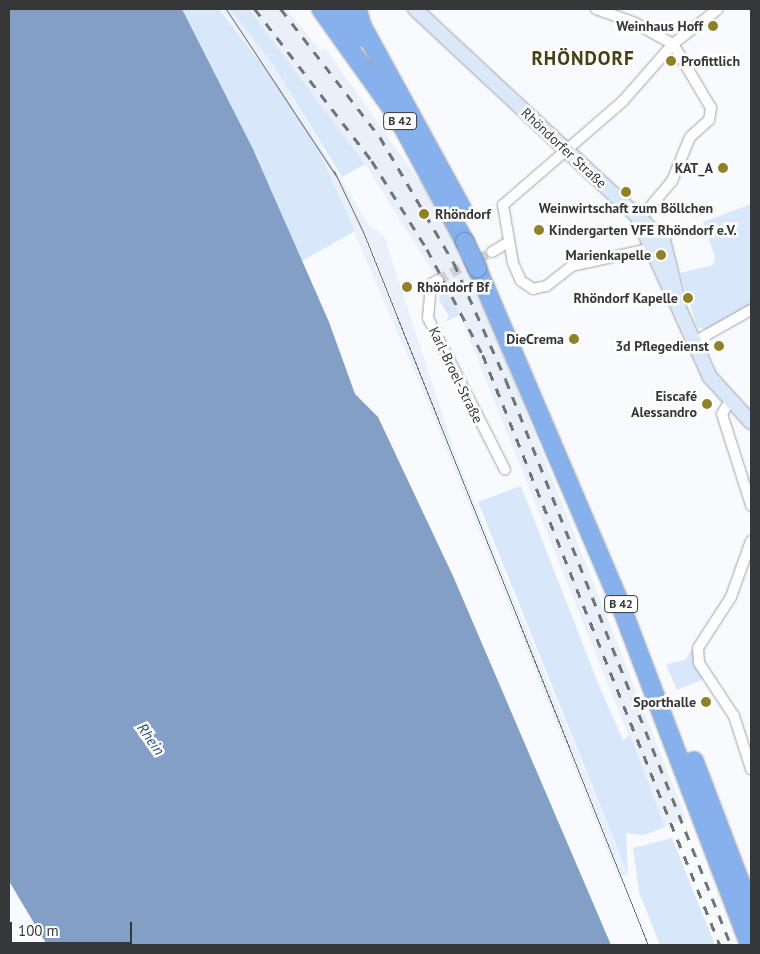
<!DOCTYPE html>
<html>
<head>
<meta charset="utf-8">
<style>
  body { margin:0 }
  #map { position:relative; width:760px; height:954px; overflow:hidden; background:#f8fafe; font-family:"PT Sans",sans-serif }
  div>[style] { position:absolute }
  .built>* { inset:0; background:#e9f0fa }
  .green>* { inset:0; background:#d9e7fb }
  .water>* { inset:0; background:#849fc6 }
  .street-tunnel>* { height:10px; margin-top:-5px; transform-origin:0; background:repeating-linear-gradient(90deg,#d1d3d7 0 10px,transparent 0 15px) }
  .roads { filter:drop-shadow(0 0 1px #9fa3a8) drop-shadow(0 0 1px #9fa3a8) }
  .street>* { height:10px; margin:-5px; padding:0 5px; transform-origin:5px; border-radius:5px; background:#fff }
  .secondary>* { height:14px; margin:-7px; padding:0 7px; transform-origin:7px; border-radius:7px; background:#dbe8fa }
  .highway>* { height:18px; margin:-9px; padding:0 9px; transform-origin:9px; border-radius:9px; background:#87b1ed }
  .tram>* { height:1px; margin:-0.5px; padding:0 0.5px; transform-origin:0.5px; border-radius:0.5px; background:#727376 }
  .rail>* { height:2.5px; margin-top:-1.25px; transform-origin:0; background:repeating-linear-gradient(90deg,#727376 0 9px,transparent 0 18px) }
  .bridges { filter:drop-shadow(0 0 1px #6b86ae) drop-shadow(0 0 1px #6b86ae) }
  .highway-bridge>* { height:18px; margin:-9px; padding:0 9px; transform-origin:9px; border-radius:9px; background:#87b1ed }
  .dots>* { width:14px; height:14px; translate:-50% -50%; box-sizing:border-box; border:2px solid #fff; border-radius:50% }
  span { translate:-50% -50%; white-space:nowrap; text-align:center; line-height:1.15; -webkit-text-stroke:5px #fff; paint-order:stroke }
  .shield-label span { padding:1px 4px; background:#fff; border:1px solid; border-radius:4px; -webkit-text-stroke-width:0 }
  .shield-label { font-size:12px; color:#363739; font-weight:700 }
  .poi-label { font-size:14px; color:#363739; font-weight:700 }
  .right { translate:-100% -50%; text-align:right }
  .left { translate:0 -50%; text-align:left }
  .street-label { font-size:14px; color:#363739 }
  .water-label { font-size:15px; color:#23477a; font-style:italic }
  .district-label { font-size:19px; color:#464017; font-weight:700; letter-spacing:1px }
  .frame { position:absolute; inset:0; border:10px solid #363739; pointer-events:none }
  .scale { position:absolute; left:10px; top:922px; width:122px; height:22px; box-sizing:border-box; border:2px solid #363739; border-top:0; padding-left:6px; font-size:15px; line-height:18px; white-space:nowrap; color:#363739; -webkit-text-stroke:4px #fff; paint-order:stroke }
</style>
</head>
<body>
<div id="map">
  <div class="built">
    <div style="clip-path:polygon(221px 9px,230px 9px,271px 62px,368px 224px,384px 236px,459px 465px,628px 875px,619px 879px,429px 405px,320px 154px,280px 88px)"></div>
    <div style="clip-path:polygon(249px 9px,285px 9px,321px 51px,325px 48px,417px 178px,430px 186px,466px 259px,686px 818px,665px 827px,460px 315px,365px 164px)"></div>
  </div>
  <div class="green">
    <div style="clip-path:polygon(182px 9px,219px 9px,280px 88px,320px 154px,355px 231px,302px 261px,253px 149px)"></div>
    <div style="clip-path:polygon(230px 9px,249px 9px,365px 164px,342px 177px,271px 62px)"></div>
    <div style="clip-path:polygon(751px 204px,751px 306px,710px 331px,697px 327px,680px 273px,713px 265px,715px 257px,703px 222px)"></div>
    <div style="clip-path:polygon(441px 283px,460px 315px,445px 322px,449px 316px,439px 300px)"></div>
    <div style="clip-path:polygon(521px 486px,598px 683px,623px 740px,630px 735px,665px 827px,644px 835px,626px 833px,628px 875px,478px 502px)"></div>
    <div style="clip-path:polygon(696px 643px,695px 664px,703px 679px,677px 690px,666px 665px,686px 659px)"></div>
    <div style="clip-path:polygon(672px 838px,701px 910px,715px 945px,660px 945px,639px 892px,633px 848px)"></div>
  </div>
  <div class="water">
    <div style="clip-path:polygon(9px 9px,182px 9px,253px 149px,329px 322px,355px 394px,378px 417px,453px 576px,611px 945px,47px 945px,9px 881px)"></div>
  </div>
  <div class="street-tunnel">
    <div style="left:438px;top:280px;width:61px;rotate:-27.4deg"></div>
  </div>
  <div class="roads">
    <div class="street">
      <div style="left:596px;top:9px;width:41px;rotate:19.7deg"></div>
      <div style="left:635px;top:23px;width:43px;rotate:28.9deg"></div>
      <div style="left:673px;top:44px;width:74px;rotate:59.3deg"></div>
      <div style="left:711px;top:108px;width:12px;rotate:99deg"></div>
      <div style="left:709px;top:120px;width:25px;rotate:138deg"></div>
      <div style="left:690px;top:137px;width:48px;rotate:112.2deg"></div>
      <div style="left:672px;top:181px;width:51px;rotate:130.2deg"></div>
      <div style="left:649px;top:249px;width:79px;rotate:167.6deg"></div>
      <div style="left:572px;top:266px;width:33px;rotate:142deg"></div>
      <div style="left:546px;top:286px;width:13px;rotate:167deg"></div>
      <div style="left:533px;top:289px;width:14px;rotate:-146deg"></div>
      <div style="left:521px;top:281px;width:20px;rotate:-114deg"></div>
      <div style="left:513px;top:263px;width:59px;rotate:-99.8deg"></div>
      <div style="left:503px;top:205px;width:159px;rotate:-40.9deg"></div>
      <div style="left:623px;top:101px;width:76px;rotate:-48.7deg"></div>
      <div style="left:673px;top:44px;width:57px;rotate:-37.9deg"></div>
      <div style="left:492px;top:252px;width:17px;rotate:-31deg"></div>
      <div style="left:438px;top:280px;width:8px;rotate:150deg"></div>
      <div style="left:431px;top:284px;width:34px;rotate:95deg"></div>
      <div style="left:428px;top:318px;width:170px;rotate:63.1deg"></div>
      <div style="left:694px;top:342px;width:65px;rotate:-29.3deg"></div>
      <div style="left:729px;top:402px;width:14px;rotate:120deg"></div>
      <div style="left:722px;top:414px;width:96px;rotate:72.3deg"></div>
      <div style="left:751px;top:541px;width:59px;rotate:109.7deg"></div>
      <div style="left:731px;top:597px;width:61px;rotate:122.9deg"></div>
      <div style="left:698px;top:648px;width:15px;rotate:86deg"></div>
      <div style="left:699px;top:663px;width:64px;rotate:56.6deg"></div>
      <div style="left:734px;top:716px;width:56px;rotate:72.2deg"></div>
    </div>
    <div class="secondary">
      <div style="left:415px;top:9px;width:339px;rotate:43deg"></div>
      <div style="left:663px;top:240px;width:67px;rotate:76.2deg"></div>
      <div style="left:639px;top:220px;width:172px;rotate:65.7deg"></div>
      <div style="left:710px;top:377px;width:61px;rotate:47.7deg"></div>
    </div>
    <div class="highway">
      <div style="left:321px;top:9px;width:129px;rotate:54.5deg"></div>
      <div style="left:396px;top:114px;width:145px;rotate:61.7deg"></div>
      <div style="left:339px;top:9px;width:35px;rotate:53deg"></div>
      <div style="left:357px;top:9px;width:18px;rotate:74deg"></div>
      <div style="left:362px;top:26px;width:209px;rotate:61.3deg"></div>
      <div style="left:477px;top:268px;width:362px;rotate:66.9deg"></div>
      <div style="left:619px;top:601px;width:368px;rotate:69.2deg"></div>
      <div style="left:694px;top:761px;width:160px;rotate:69.1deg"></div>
    </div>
  </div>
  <div class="tram">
    <div style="left:226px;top:9px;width:200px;rotate:56.6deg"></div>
    <div style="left:334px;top:171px;width:70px;rotate:64.5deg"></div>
    <div style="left:364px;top:234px;width:766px;rotate:68.23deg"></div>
  </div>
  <div class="rail">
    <div style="left:255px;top:9px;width:192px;rotate:52.4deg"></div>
    <div style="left:372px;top:161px;width:104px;rotate:58deg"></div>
    <div style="left:427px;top:249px;width:120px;rotate:62.2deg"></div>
    <div style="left:483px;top:355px;width:636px;rotate:68.11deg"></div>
    <div style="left:281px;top:9px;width:162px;rotate:52.3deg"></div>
    <div style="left:380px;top:137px;width:146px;rotate:59.6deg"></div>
    <div style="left:454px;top:263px;width:128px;rotate:66deg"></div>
    <div style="left:506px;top:380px;width:608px;rotate:68.29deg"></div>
  </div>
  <div class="bridges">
    <div class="highway-bridge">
      <div style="left:465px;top:242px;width:29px;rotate:65deg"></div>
    </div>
  </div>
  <div class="dots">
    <div style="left:713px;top:26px;background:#8e8128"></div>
    <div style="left:671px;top:61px;background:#8e8128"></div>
    <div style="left:723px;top:168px;background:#8e8128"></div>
    <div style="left:626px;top:192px;background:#8e8128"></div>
    <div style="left:424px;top:214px;background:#8e8128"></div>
    <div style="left:539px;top:230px;background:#8e8128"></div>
    <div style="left:661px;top:255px;background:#8e8128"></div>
    <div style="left:407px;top:287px;background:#8e8128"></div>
    <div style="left:688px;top:298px;background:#8e8128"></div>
    <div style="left:574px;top:339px;background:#8e8128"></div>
    <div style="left:719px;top:346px;background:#8e8128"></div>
    <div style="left:707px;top:404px;background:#8e8128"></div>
    <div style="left:706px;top:702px;background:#8e8128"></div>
  </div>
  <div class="shield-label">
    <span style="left:400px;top:121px">B 42</span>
    <span style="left:621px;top:604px">B 42</span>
  </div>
  <div class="poi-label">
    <span class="right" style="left:703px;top:26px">Weinhaus Hoff</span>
    <span class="left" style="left:681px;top:61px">Profittlich</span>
    <span class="right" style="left:713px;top:168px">KAT_A</span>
    <span style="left:626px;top:208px">Weinwirtschaft zum Böllchen</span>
    <span class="left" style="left:435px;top:214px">Rhöndorf</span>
    <span class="left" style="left:549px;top:230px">Kindergarten VFE Rhöndorf e.V.</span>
    <span class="right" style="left:651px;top:255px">Marienkapelle</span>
    <span class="left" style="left:417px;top:287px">Rhöndorf Bf</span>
    <span class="right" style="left:678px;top:298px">Rhöndorf Kapelle</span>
    <span class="right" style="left:564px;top:339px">DieCrema</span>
    <span class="right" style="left:709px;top:346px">3d Pflegedienst</span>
    <span class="right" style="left:697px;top:404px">Eiscafé<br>Alessandro</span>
    <span class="right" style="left:696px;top:702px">Sporthalle</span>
  </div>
  <div class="street-label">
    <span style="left:564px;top:148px;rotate:43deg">Rhöndorfer Straße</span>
    <span style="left:456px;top:375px;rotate:64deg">Karl-Broel-Straße</span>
  </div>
  <div class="water-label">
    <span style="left:151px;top:739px;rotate:55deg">Rhein</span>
  </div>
  <div class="district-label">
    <span style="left:583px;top:59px">RHÖNDORF</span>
  </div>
  <div class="frame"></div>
  <div class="scale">100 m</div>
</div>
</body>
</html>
